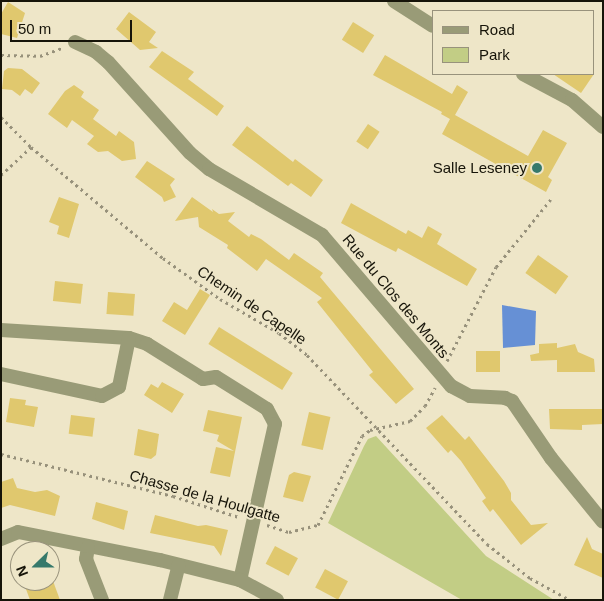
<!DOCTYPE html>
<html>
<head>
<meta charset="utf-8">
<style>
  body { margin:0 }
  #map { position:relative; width:604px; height:601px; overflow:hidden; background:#eee6c8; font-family:Arial,sans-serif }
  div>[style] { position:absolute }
  .green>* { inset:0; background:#c2cd85 }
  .water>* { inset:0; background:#6690d5 }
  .building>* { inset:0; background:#e0c86e; transform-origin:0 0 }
  .path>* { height:3px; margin-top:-1.5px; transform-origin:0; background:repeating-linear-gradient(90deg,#97917b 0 2.5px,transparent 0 6.5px) }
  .minor>* { height:14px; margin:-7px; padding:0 7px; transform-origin:7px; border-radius:7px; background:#999b77 }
  .tertiary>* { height:14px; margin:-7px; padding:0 7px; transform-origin:7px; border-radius:7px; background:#999b77 }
  .dots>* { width:14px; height:14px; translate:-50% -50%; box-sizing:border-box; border:2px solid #eee6c8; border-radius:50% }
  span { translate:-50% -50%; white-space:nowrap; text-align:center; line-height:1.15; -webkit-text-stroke:4px #eee6c8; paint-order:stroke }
  .poi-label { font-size:15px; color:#161409 }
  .right { translate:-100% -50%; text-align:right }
  .street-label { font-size:15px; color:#161409 }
  .frame { position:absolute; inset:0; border:2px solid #161409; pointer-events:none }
  .legend { position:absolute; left:432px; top:10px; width:162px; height:65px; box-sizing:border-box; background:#eee6c8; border:1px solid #98927c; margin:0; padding:6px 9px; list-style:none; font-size:15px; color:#161409 }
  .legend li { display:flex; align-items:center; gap:10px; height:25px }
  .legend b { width:25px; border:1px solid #98927c }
  .north { position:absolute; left:10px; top:541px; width:50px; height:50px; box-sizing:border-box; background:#eee6c8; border:1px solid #98927c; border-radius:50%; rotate:248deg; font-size:14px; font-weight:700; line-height:20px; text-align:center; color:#161409 }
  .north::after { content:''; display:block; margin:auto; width:18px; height:22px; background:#36796b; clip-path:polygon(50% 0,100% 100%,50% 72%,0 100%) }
  .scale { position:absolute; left:10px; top:20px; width:122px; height:22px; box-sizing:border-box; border:2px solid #161409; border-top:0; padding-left:6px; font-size:15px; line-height:18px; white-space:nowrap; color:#161409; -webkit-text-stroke:4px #eee6c8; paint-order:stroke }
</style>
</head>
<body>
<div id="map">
  <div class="green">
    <div style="clip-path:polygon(376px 436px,486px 556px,554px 600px,462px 600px,328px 523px,364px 446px,368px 439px)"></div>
  </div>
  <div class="water">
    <div style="clip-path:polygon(502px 305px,536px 311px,535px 345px,503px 348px)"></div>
  </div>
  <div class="building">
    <div style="clip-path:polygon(8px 2px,25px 13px,17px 38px,1px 34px,1px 14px)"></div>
    <div style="clip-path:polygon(129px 12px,156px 32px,149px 42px,158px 48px,140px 50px,116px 29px)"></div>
    <div style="left:353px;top:22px;width:25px;height:21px;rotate:32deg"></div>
    <div style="clip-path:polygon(162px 51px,194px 72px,188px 79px,224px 106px,217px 116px,149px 67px)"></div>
    <div style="clip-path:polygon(385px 55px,452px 94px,457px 85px,468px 92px,455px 115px,528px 156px,543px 130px,567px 143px,548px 177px,552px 180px,546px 192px,442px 134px,450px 119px,441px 114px,442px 112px,373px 75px)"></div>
    <div style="clip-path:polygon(8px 68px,22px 69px,40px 83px,32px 94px,25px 89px,20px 96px,12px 90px,2px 89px,4px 71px)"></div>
    <div style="clip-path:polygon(553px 74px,594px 74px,581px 93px)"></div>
    <div style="clip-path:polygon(74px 85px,84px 92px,81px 97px,99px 110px,93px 119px,116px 136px,119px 131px,134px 142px,136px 159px,122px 161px,108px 151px,98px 152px,87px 144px,94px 136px,72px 120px,67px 128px,48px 114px,65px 91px)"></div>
    <div style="left:368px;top:124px;width:14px;height:21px;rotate:34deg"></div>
    <div style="clip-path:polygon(247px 126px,293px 162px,295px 159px,323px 180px,311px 197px,291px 183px,288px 186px,232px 145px)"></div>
    <div style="clip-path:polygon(147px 161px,175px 179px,170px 185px,176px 197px,164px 202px,162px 197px,135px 177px)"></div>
    <div style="clip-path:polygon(59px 197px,79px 204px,69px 238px,57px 234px,59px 226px,49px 222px)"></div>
    <div style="clip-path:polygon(192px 197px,213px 212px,212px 209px,219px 214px,235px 212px,228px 221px,249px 237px,251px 234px,261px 239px,289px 260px,294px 253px,323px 273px,320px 277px,414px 389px,396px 404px,369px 375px,373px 372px,317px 302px,322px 298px,266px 259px,257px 271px,227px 248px,228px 245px,199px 227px,198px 217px,175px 221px)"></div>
    <div style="clip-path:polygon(351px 203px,406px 234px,408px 230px,422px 238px,428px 226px,442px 234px,437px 244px,477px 269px,467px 286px,398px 248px,396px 252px,382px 245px,341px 223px)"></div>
    <div style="left:538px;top:255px;width:37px;height:22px;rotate:35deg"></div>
    <div style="left:55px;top:281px;width:28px;height:20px;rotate:6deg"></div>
    <div style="clip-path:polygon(200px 289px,210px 295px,185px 335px,162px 321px,174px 302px,187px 310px)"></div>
    <div style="left:108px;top:292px;width:27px;height:22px;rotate:4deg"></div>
    <div style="left:219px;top:327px;width:87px;height:20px;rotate:32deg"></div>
    <div style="clip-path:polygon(557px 343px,557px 348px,575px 344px,578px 352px,594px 359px,595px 372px,557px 372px,557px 360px,531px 361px,530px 355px,539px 353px,539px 344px)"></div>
    <div style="left:476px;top:351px;width:24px;height:21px"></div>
    <div style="clip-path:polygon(162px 382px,184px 394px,172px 413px,144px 395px,151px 384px,158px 388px)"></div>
    <div style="clip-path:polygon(10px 398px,26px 400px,25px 405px,38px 407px,34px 427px,6px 422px)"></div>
    <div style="clip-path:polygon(549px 409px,603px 409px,603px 424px,582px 425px,582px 430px,550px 429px)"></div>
    <div style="clip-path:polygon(208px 410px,242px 417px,230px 477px,210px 473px,216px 447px,234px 451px,217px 441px,219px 435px,203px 431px)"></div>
    <div style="left:309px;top:412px;width:22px;height:34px;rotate:13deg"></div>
    <div style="left:71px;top:415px;width:24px;height:19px;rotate:7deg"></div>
    <div style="clip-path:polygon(442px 415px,465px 440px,469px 436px,504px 481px,511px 493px,511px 500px,531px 525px,548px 523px,521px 545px,493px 509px,490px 512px,482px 501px,486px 498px,461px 461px,451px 450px,448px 453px,426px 428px)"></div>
    <div style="clip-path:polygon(138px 429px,159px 434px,156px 455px,151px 459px,134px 455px)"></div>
    <div style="clip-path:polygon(294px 472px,311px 476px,303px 502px,283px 497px,289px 475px)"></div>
    <div style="clip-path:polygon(13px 478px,17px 488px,35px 492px,47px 490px,60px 496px,55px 516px,10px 505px,1px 508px,1px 482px)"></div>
    <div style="clip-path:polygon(96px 502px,128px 511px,124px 530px,92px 519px)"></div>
    <div style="clip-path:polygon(155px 515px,198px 526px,206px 525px,228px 530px,221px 556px,214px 546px,150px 533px)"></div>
    <div style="clip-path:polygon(587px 537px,592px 549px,603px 554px,603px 578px,574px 565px)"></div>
    <div style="left:275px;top:546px;width:26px;height:20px;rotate:28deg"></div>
    <div style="left:325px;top:569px;width:26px;height:21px;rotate:28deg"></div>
    <div style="clip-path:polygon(23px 581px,53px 581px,60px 600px,30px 600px)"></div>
  </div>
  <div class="path">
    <div style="left:1px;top:55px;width:39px;rotate:1deg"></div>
    <div style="left:40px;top:56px;width:23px;rotate:-20deg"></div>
    <div style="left:1px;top:117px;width:42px;rotate:45deg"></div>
    <div style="left:31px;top:147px;width:172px;rotate:40.1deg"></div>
    <div style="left:163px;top:258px;width:70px;rotate:35.7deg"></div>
    <div style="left:220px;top:299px;width:68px;rotate:30deg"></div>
    <div style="left:279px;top:333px;width:36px;rotate:38deg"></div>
    <div style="left:307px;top:355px;width:261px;rotate:46.4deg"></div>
    <div style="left:487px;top:544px;width:55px;rotate:38.3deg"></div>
    <div style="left:530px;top:578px;width:46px;rotate:28.8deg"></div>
    <div style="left:1px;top:175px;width:41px;rotate:-43deg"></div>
    <div style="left:447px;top:361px;width:106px;rotate:-62.5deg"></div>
    <div style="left:496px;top:267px;width:87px;rotate:-51deg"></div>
    <div style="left:1px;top:454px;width:177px;rotate:13.7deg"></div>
    <div style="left:173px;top:496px;width:69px;rotate:17.7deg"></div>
    <div style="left:267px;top:525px;width:23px;rotate:18deg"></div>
    <div style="left:289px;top:532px;width:30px;rotate:-14deg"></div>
    <div style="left:318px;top:525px;width:99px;rotate:-63.7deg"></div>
    <div style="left:362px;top:436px;width:10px;rotate:-37deg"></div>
    <div style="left:370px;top:430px;width:41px;rotate:-12.7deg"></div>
    <div style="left:410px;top:421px;width:21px;rotate:-45deg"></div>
    <div style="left:425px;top:406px;width:21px;rotate:-61deg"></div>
  </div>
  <div class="minor">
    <div style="left:75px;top:42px;width:23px;rotate:25deg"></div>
    <div style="left:96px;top:52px;width:16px;rotate:40deg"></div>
    <div style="left:108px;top:62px;width:122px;rotate:48deg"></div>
    <div style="left:190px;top:153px;width:25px;rotate:40deg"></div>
    <div style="left:209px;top:169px;width:131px;rotate:30.3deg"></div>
    <div style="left:322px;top:235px;width:199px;rotate:49.5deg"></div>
    <div style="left:451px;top:386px;width:21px;rotate:28deg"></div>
    <div style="left:470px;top:396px;width:35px;rotate:3deg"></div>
    <div style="left:505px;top:398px;width:8px;rotate:23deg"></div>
    <div style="left:512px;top:401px;width:69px;rotate:55.6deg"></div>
    <div style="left:551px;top:458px;width:82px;rotate:50.9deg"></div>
    <div style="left:1px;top:330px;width:128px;rotate:3.6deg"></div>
    <div style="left:129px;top:338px;width:19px;rotate:18deg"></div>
    <div style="left:147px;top:344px;width:66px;rotate:32deg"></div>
    <div style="left:203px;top:379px;width:13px;rotate:-9deg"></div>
    <div style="left:216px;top:377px;width:60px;rotate:32.1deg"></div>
    <div style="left:267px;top:409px;width:17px;rotate:62deg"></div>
    <div style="left:275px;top:424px;width:160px;rotate:102.6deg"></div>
    <div style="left:1px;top:374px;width:103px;rotate:12.3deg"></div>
    <div style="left:102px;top:396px;width:19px;rotate:-28deg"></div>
    <div style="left:119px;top:387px;width:50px;rotate:-78.5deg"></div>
    <div style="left:1px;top:539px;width:18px;rotate:-22deg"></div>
    <div style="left:18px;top:532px;width:145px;rotate:11.2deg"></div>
    <div style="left:160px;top:560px;width:82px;rotate:14deg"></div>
    <div style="left:240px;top:580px;width:42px;rotate:28.4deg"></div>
    <div style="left:88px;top:547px;width:12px;rotate:99deg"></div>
    <div style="left:86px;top:559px;width:44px;rotate:68.7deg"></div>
    <div style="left:170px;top:600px;width:36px;rotate:-76deg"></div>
  </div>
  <div class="tertiary">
    <div style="left:394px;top:1px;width:46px;rotate:32.7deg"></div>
    <div style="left:523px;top:74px;width:55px;rotate:28deg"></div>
    <div style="left:572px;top:100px;width:41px;rotate:41.1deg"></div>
  </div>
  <div class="dots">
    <div style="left:537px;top:168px;background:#36796b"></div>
  </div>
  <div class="poi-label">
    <span class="right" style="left:527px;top:168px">Salle Leseney</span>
  </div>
  <div class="street-label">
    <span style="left:396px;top:296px;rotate:50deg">Rue du Clos des Monts</span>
    <span style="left:252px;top:305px;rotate:34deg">Chemin de Capelle</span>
    <span style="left:205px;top:496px;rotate:16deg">Chasse de la Houlgatte</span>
  </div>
  <div class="frame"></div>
  <ul class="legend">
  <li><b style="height:6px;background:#999b77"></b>Road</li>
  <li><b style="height:14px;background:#c2cd85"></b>Park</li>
  </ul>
  <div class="north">N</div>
  <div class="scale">50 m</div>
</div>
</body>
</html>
